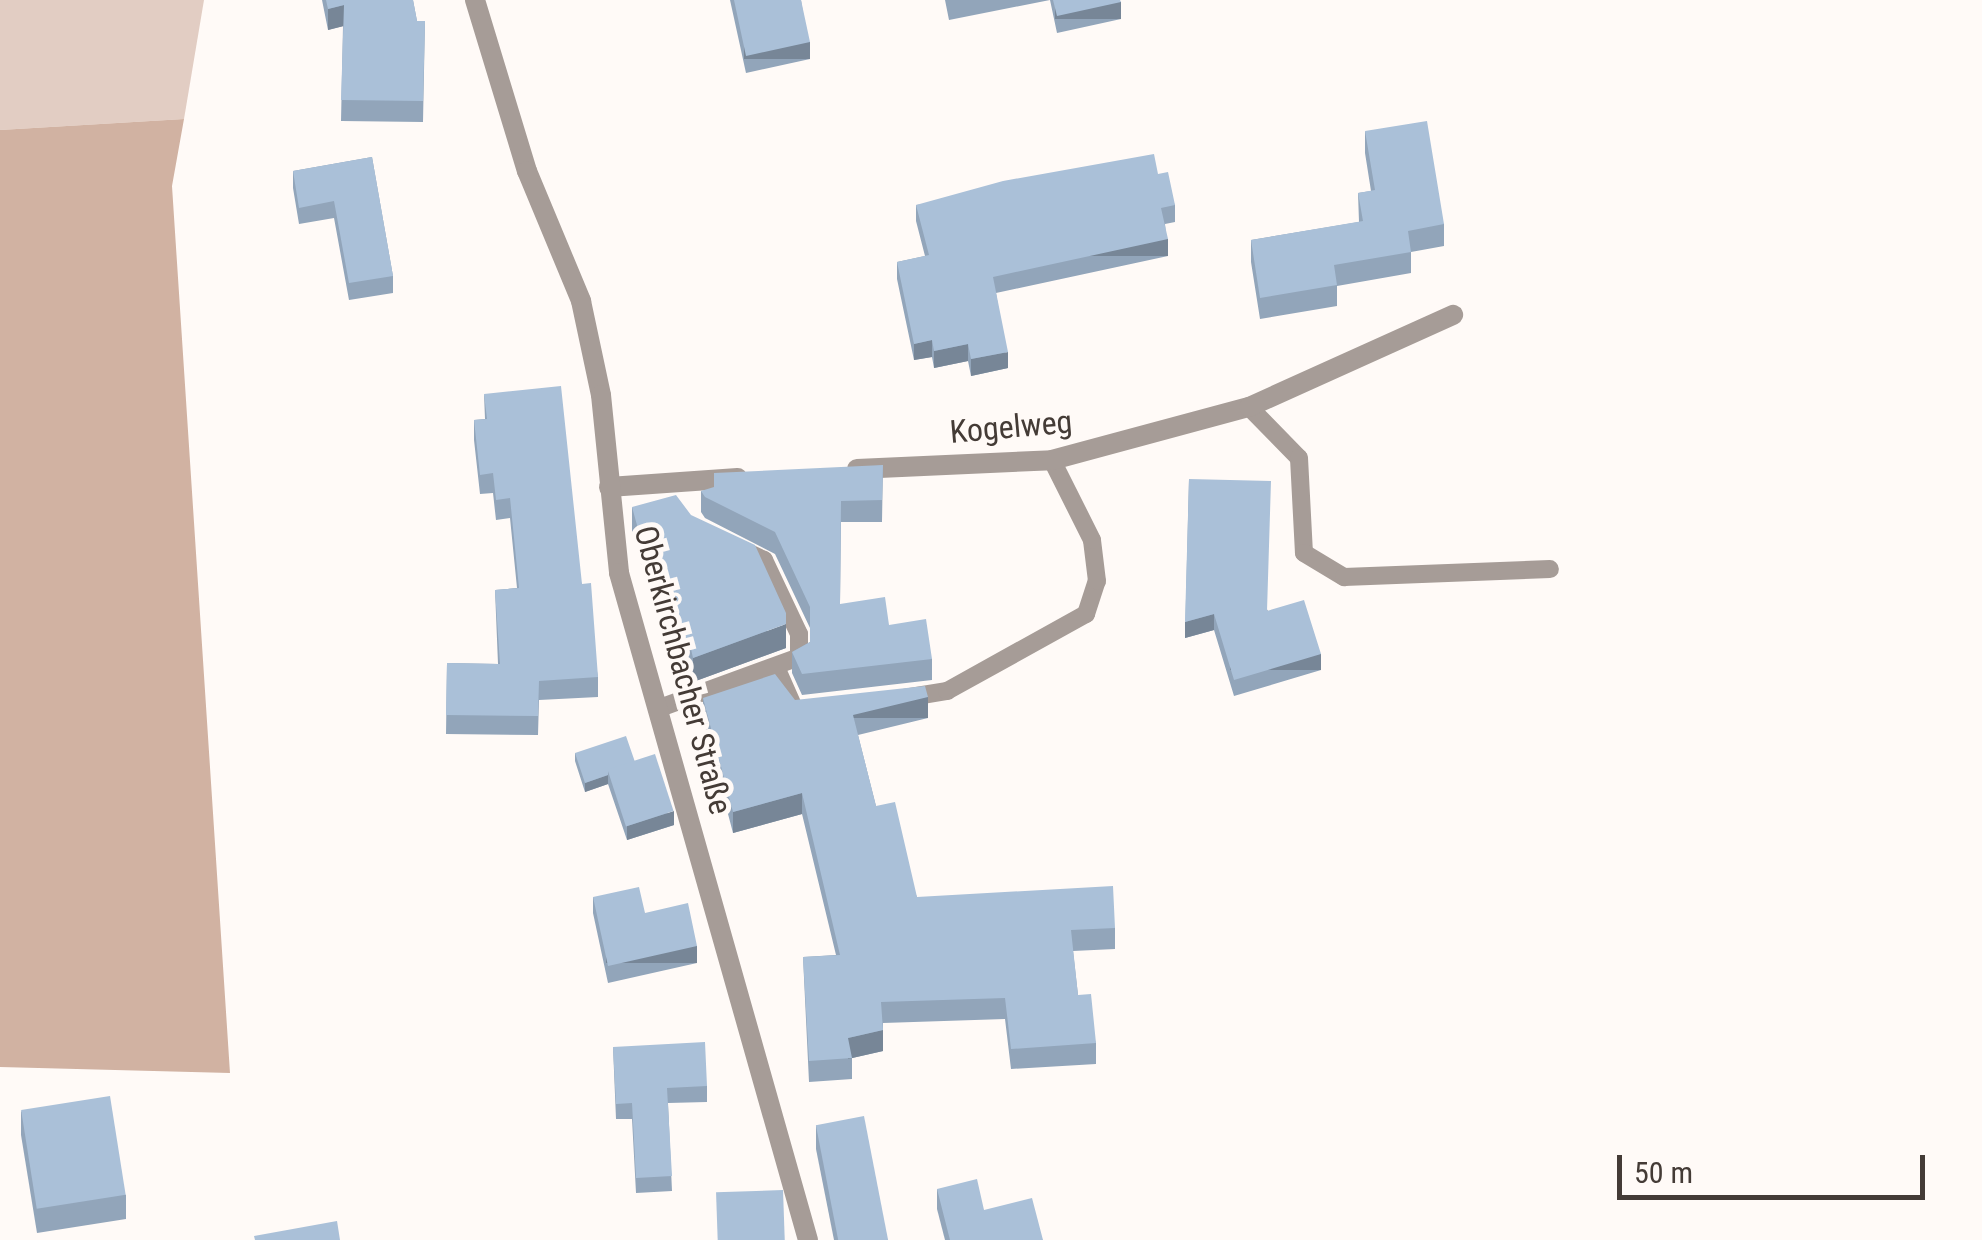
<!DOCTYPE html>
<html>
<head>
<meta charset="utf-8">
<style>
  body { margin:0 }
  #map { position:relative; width:1982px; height:1240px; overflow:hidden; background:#fffaf7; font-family:"Roboto Condensed",sans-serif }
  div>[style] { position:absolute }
  .green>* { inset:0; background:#e2cdc3 }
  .forest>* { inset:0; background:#d1b2a2 }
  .service>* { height:18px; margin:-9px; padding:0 9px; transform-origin:9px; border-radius:9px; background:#a69c97 }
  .minor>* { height:20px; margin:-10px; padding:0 10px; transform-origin:10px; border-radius:10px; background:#a69c97 }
  .tertiary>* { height:20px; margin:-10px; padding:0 10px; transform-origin:10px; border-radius:10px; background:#a69c97 }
  .wall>* { inset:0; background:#92a5ba }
  .shaded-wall>* { inset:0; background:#778697; transform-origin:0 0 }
  .building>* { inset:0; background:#aac0d8; transform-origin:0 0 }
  span { translate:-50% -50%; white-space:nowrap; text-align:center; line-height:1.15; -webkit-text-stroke:10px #fffaf7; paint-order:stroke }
  .street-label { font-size:32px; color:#443b36 }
  .scale { position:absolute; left:1617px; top:1155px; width:308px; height:45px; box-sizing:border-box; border:5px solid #443b36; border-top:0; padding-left:12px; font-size:30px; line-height:35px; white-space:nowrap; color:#443b36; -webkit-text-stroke:8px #fffaf7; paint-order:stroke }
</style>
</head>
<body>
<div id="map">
  <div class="green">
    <div style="clip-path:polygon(0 0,204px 0,184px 119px,0 130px)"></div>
  </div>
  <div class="forest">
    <div style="clip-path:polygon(184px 119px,172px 186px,230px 1073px,0 1067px,0 130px)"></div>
  </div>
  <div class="service">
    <div style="left:1249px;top:407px;width:71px;rotate:45.6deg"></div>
    <div style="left:1299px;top:458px;width:95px;rotate:87deg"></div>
    <div style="left:1304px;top:553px;width:47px;rotate:31deg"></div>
    <div style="left:1344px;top:577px;width:206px;rotate:-2.2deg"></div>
    <div style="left:776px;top:667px;width:45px;rotate:66.3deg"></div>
    <div style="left:904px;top:698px;width:44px;rotate:-9.2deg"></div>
    <div style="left:947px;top:691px;width:159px;rotate:-29deg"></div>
    <div style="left:1086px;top:614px;width:35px;rotate:-72deg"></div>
    <div style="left:1097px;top:581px;width:41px;rotate:-97deg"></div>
    <div style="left:1092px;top:540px;width:89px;rotate:-116.6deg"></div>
    <div style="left:657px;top:709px;width:151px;rotate:-20.1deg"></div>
    <div style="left:799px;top:657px;width:23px;rotate:-90deg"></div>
    <div style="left:799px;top:634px;width:82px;rotate:-115.3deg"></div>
    <div style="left:764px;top:560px;width:23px;rotate:-155deg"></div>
  </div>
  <div class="minor">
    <div style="left:857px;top:469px;width:195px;rotate:-2.6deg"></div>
    <div style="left:1052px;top:460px;width:204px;rotate:-15.1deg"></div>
    <div style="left:1249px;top:407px;width:224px;rotate:-24.3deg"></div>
    <div style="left:609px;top:487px;width:129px;rotate:-4deg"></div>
  </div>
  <div class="tertiary">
    <div style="left:475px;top:0;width:179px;rotate:73.1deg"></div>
    <div style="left:527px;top:171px;width:141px;rotate:67.4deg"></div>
    <div style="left:581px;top:301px;width:96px;rotate:78deg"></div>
    <div style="left:601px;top:395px;width:179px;rotate:84.2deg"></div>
    <div style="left:619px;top:573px;width:693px;rotate:74.18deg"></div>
  </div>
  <div class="wall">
    <div style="clip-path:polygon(322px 0,413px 0,417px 21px,425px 21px,423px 122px,341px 121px,343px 26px,328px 30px)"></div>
    <div style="clip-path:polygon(730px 0,801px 0,810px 59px,746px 73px)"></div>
    <div style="clip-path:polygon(945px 0,1120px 0,1121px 19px,1057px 33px,1050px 0,949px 20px)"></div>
    <div style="clip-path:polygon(1365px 131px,1444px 224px,1444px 246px,1411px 252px,1411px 273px,1337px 286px,1337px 306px,1260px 319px,1251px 262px,1251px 240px,1359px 222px,1358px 193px,1371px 191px,1365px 153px)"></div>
    <div style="clip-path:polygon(372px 157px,393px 276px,393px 293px,349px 300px,334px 218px,299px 224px,293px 188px,293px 171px)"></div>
    <div style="clip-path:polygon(1158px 174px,1175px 205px,1175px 222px,1165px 224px,1168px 256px,996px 293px,1008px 368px,971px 376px,968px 361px,934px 368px,932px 357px,914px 360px,897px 279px,897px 262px,925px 256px,916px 221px,916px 205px)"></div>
    <div style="clip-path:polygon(484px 394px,582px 584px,598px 677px,598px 697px,539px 700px,538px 735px,446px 734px,447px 663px,498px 664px,495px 590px,517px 588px,510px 518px,496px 520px,493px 493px,480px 494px,474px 440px,474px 420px,485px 419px)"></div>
    <div style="clip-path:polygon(883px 465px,882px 522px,841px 522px,840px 604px,889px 625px,932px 659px,932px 680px,802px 695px,792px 673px,792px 652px,810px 642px,810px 628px,775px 554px,705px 518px,701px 512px,701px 491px)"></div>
    <div style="clip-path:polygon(1189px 479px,1268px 611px,1321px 670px,1234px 696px,1214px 630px,1185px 638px)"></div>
    <div style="clip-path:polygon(632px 507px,786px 648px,693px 682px,689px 665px,670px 670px,632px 531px)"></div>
    <div style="clip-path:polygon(703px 698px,795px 700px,928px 718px,858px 735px,876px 806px,917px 897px,1115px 928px,1115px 949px,1073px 951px,1078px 995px,1096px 1043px,1096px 1064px,1011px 1069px,1005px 1019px,883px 1023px,883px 1051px,852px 1058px,852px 1079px,809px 1082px,803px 957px,836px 955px,802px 814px,733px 833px,703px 719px)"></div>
    <div style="clip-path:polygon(575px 753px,635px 762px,674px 825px,627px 840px,608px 784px,585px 792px,575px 761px)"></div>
    <div style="clip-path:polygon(593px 897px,645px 913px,697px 963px,608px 983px,593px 913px)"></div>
    <div style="clip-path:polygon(613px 1047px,707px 1086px,707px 1102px,668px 1103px,672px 1191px,636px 1193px,632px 1119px,616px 1119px)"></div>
    <div style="clip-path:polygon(21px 1111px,126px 1195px,126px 1219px,37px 1233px,21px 1135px)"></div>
    <div style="clip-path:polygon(816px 1125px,888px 1240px,834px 1240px,816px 1149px)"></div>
    <div style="clip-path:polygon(937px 1189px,984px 1210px,1043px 1240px,945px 1240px,937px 1209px)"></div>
  </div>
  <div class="shaded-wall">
    <div style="left:1121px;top:2px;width:17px;height:66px;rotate:90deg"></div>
    <div style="clip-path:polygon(344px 5px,344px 26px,328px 30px,328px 9px)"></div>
    <div style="left:810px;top:42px;width:17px;height:66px;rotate:90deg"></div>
    <div style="left:1168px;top:239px;width:17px;height:179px;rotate:90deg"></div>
    <div style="clip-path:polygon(932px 340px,932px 357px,914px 360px,914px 344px)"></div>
    <div style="clip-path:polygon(968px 344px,968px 361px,934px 368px,934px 351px)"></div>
    <div style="clip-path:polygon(1008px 352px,1008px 368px,971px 376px,971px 359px)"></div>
    <div style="clip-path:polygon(1214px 614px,1214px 630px,1185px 638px,1185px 622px)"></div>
    <div style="clip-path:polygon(786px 624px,786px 648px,693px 682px,693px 658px)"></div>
    <div style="clip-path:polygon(689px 640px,689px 665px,670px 670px,670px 645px)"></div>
    <div style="left:1321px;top:654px;width:16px;height:91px;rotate:90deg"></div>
    <div style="left:928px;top:697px;width:21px;height:77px;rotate:90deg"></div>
    <div style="clip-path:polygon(608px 775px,608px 784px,585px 792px,585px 783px)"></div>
    <div style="clip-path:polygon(802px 793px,802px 814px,733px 833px,733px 812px)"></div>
    <div style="clip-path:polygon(674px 811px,674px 825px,627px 840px,627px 826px)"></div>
    <div style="left:697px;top:946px;width:17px;height:91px;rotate:90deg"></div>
    <div style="clip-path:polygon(883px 1030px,883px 1051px,848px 1059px,848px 1038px)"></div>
  </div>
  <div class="building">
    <div style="clip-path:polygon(326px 0,413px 0,417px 21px,425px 21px,423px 101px,341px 100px,344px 5px,328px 9px)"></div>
    <div style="clip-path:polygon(734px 0,801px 0,810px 42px,746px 56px)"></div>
    <div style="clip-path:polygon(1053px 0,1120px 0,1121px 2px,1057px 16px)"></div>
    <div style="clip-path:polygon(1427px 121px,1444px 224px,1408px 231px,1411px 252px,1334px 265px,1337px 285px,1260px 298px,1251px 240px,1363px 221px,1358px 193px,1375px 190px,1365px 131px)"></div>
    <div style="clip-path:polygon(1154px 154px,1158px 174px,1168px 172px,1175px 205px,1161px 208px,1168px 239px,993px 277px,1008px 352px,971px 359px,968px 344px,934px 351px,932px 340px,914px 344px,897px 262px,929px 255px,916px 205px,1003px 181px)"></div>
    <div style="clip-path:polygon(372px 157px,393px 276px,349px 283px,334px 201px,299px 208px,293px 171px)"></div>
    <div style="clip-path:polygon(561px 386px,582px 584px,591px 583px,598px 677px,539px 681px,538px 716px,446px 715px,447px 663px,500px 664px,495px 590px,519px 588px,510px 498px,496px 500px,493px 473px,480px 475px,474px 420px,487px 419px,484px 394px)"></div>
    <div style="clip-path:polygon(883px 465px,882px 500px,841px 501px,840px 604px,885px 597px,889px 625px,926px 619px,932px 659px,802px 674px,792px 652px,810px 642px,810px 607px,775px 532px,705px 497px,701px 491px,714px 487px,714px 473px)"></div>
    <div style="clip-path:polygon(1189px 479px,1271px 481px,1267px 611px,1304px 600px,1321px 654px,1234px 680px,1214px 614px,1185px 622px)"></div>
    <div style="clip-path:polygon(676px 495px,691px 515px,755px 545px,786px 613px,786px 624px,693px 658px,689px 640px,670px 645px,632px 507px)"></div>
    <div style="clip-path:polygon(775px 674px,795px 700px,925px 686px,928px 697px,853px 715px,876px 806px,895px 802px,917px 897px,1113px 886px,1115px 928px,1071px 930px,1078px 995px,1091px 994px,1096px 1043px,1011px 1049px,1005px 998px,881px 1002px,883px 1030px,848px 1038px,852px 1058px,809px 1061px,803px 957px,840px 955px,802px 793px,733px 812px,703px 698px)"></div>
    <div style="clip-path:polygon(626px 736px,635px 762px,608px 771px,608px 775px,585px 783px,575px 753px)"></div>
    <div style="left:655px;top:754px;width:60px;height:50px;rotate:72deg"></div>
    <div style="clip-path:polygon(639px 887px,645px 913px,688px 903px,697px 946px,608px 966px,593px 897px)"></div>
    <div style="clip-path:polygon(705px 1042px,707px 1086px,667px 1088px,672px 1176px,636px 1178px,632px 1103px,616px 1104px,613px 1047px)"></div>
    <div style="left:110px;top:1096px;width:100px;height:90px;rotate:81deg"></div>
    <div style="left:864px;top:1116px;width:126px;height:49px;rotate:79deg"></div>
    <div style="clip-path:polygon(977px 1179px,984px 1210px,1032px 1198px,1043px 1240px,950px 1240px,937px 1189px)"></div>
    <div style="left:783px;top:1190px;width:50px;height:67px;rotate:88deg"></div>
    <div style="clip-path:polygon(337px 1221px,340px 1240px,255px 1240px,254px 1236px)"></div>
  </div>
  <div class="street-label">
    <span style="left:1011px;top:427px;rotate:-5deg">Kogelweg</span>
    <span style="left:683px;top:670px;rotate:75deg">Oberkirchbacher Straße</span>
  </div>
  <div class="scale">50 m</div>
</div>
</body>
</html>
